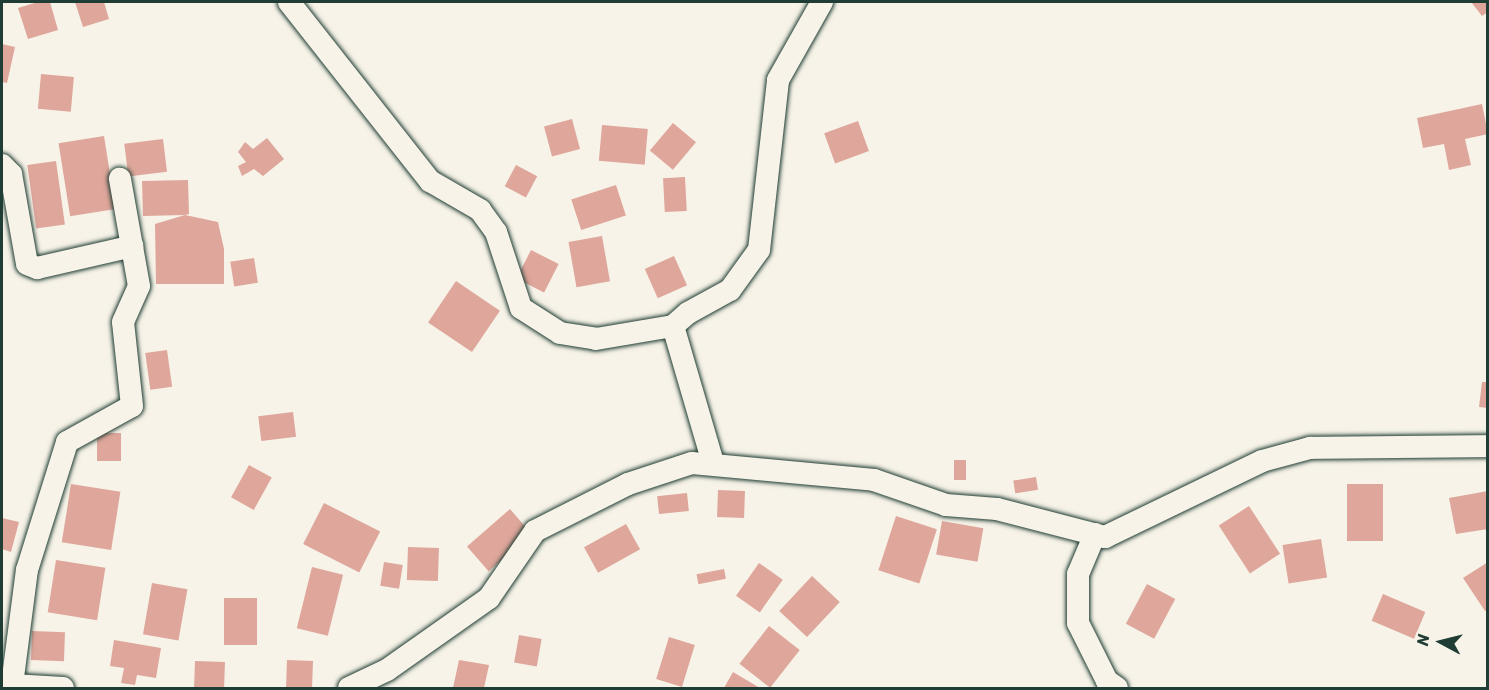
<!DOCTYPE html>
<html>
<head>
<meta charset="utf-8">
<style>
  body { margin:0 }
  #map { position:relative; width:1489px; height:690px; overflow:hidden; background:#f7f3e8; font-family:Sriracha,sans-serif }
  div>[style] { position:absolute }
  .building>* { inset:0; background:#dfa69b; transform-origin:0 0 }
  .roads { filter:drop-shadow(0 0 2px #1f3d34) drop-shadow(0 0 2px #1f3d34) }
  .minor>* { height:22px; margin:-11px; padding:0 11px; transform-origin:11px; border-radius:11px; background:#f7f3e8 }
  span { translate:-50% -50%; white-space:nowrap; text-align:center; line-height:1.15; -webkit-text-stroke:5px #f7f3e8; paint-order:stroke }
  .frame { position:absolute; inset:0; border:3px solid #1f3d34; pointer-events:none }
  .north { position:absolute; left:1411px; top:612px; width:60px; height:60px; -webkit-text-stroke:4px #f7f3e8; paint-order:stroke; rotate:277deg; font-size:16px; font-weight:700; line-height:24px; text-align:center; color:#1f3d34 }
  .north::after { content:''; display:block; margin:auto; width:21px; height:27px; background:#1f3d34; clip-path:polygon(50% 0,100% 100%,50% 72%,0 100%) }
</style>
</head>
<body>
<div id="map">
  <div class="building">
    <div style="clip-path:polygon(38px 2px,50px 2px,58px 30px,28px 39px,18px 8px)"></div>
    <div style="clip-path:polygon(75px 2px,104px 2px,109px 19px,83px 27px)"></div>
    <div style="clip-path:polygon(1471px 2px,1488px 2px,1488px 12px,1482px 16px)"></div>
    <div style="clip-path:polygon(2px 44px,15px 47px,7px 83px,2px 82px)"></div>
    <div style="left:41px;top:74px;width:33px;height:35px;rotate:5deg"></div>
    <div style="clip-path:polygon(1482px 104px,1488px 134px,1465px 139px,1471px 165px,1449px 170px,1444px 144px,1423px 148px,1417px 118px)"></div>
    <div style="left:572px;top:119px;width:31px;height:29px;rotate:75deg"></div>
    <div style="left:858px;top:121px;width:32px;height:36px;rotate:70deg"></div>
    <div style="left:673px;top:123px;width:30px;height:36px;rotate:40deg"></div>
    <div style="left:602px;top:125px;width:46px;height:36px;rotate:5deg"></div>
    <div style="left:104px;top:136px;width:74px;height:46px;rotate:81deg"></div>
    <div style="clip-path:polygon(267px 138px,284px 159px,263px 176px,254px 169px,242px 176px,238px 166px,246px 162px,238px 152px,245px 142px,253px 149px)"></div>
    <div style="left:163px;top:139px;width:33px;height:39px;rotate:83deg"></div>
    <div style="left:56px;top:161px;width:64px;height:29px;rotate:82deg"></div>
    <div style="left:516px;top:165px;width:24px;height:24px;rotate:28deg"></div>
    <div style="left:685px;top:177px;width:34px;height:22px;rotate:87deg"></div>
    <div style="clip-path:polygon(188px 180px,189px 214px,185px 215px,218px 222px,224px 249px,224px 284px,156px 284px,155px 224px,185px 215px,143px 216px,142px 181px)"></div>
    <div style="left:616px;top:185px;width:32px;height:47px;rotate:72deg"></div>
    <div style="left:602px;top:236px;width:46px;height:34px;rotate:80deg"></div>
    <div style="left:531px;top:250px;width:31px;height:32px;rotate:27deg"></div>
    <div style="left:674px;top:256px;width:32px;height:32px;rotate:66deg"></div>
    <div style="left:254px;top:258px;width:25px;height:24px;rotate:81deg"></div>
    <div style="left:456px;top:281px;width:53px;height:50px;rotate:34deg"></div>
    <div style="left:167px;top:350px;width:37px;height:22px;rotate:82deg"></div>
    <div style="clip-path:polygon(1482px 382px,1488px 382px,1488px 408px,1479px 407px)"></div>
    <div style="left:293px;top:412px;width:25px;height:35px;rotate:83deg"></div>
    <div style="left:97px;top:433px;width:24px;height:28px"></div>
    <div style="left:954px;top:460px;width:12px;height:20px"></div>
    <div style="left:249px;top:465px;width:26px;height:37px;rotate:29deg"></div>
    <div style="left:1036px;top:477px;width:13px;height:23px;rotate:81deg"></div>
    <div style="left:71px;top:484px;width:50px;height:59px;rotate:9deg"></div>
    <div style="left:1347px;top:484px;width:36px;height:57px"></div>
    <div style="left:718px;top:490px;width:27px;height:27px;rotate:2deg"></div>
    <div style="clip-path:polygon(1488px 491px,1488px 529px,1456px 534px,1449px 498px)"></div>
    <div style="left:687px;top:493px;width:18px;height:30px;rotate:84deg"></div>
    <div style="left:324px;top:503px;width:63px;height:46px;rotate:27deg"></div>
    <div style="left:1249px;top:506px;width:57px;height:36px;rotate:57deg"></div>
    <div style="left:510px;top:509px;width:33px;height:57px;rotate:49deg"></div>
    <div style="left:896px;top:516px;width:43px;height:57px;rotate:18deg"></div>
    <div style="clip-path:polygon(2px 518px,19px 522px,11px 552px,2px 549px)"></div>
    <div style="left:942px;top:521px;width:42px;height:34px;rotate:10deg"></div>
    <div style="left:626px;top:524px;width:29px;height:48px;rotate:61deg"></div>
    <div style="left:1321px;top:539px;width:39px;height:39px;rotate:81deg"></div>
    <div style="left:408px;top:547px;width:31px;height:33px;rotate:2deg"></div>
    <div style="left:56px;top:560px;width:50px;height:53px;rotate:9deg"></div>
    <div style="left:384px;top:562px;width:19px;height:24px;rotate:9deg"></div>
    <div style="clip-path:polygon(1488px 562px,1488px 610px,1485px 611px,1463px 578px)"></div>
    <div style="left:759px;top:563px;width:29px;height:40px;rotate:35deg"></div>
    <div style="left:312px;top:567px;width:32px;height:63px;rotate:14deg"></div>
    <div style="left:724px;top:569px;width:10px;height:28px;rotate:79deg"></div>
    <div style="left:812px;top:576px;width:38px;height:48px;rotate:43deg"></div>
    <div style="left:152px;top:583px;width:36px;height:52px;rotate:10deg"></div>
    <div style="left:1147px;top:584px;width:32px;height:45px;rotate:28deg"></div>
    <div style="left:1383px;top:594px;width:46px;height:29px;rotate:23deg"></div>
    <div style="left:224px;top:598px;width:33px;height:47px"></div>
    <div style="left:769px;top:626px;width:39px;height:48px;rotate:38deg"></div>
    <div style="left:32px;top:631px;width:33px;height:29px;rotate:2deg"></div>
    <div style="left:519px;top:635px;width:23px;height:28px;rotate:10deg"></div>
    <div style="left:669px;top:637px;width:27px;height:44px;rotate:17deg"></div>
    <div style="clip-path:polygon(114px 640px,161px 648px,156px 678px,137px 675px,135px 685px,121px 683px,124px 668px,110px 666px)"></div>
    <div style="left:287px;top:660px;width:26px;height:28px;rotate:2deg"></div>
    <div style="clip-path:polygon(459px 660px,489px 665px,484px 688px,453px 688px)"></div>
    <div style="left:195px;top:661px;width:30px;height:27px;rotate:2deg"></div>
    <div style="clip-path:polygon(733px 672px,760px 688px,724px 688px)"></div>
  </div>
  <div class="roads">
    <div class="minor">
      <div style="left:289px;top:2px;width:228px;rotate:51.8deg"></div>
      <div style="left:430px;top:181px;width:58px;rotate:30.1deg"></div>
      <div style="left:480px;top:210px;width:27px;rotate:54deg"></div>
      <div style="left:496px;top:232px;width:80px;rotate:71.8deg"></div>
      <div style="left:521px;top:308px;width:46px;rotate:32.7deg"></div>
      <div style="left:560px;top:333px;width:36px;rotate:9deg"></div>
      <div style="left:596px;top:339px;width:78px;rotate:-9.6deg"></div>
      <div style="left:673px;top:326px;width:20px;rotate:-41deg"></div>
      <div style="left:688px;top:313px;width:48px;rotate:-28.7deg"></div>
      <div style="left:730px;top:290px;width:49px;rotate:-54.1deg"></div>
      <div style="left:759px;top:250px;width:171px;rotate:-83.6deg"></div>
      <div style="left:778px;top:80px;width:90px;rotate:-60.6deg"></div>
      <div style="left:2px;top:165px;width:13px;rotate:45deg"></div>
      <div style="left:11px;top:174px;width:91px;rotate:79.9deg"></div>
      <div style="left:27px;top:264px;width:11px;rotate:22deg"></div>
      <div style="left:37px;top:268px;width:98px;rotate:-12.9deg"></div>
      <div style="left:673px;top:326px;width:143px;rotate:73.7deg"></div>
      <div style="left:1095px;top:534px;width:43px;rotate:113deg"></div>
      <div style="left:1078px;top:574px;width:49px;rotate:90deg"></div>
      <div style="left:1078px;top:623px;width:65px;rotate:63.4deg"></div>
      <div style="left:1107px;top:681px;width:12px;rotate:35deg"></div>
      <div style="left:2px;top:681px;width:11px;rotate:22deg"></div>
      <div style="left:12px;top:685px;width:51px;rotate:3.4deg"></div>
      <div style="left:12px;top:685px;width:116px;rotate:-82.6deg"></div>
      <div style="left:27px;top:570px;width:134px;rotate:-72.6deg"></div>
      <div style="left:67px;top:442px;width:74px;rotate:-29deg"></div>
      <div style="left:132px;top:406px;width:84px;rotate:-96.1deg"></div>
      <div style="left:123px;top:322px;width:39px;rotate:-66deg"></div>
      <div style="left:139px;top:286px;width:109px;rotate:-100.1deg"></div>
      <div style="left:349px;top:688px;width:42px;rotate:-25.3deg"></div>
      <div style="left:387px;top:670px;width:125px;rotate:-35.2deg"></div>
      <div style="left:489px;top:598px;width:81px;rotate:-55.5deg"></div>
      <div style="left:535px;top:531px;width:104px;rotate:-26.8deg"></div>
      <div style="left:628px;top:484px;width:67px;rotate:-18.2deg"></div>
      <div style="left:692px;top:463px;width:183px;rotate:5.3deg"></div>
      <div style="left:874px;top:480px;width:76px;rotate:19.1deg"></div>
      <div style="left:946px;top:505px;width:51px;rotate:4.5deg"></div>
      <div style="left:997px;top:509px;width:112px;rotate:14.5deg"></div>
      <div style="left:1105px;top:537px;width:174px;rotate:-25.8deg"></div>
      <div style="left:1262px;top:461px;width:50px;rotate:-15.2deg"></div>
      <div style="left:1310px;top:448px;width:178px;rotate:-0.6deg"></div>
    </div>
  </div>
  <div class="frame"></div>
  <div class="north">N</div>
</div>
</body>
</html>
